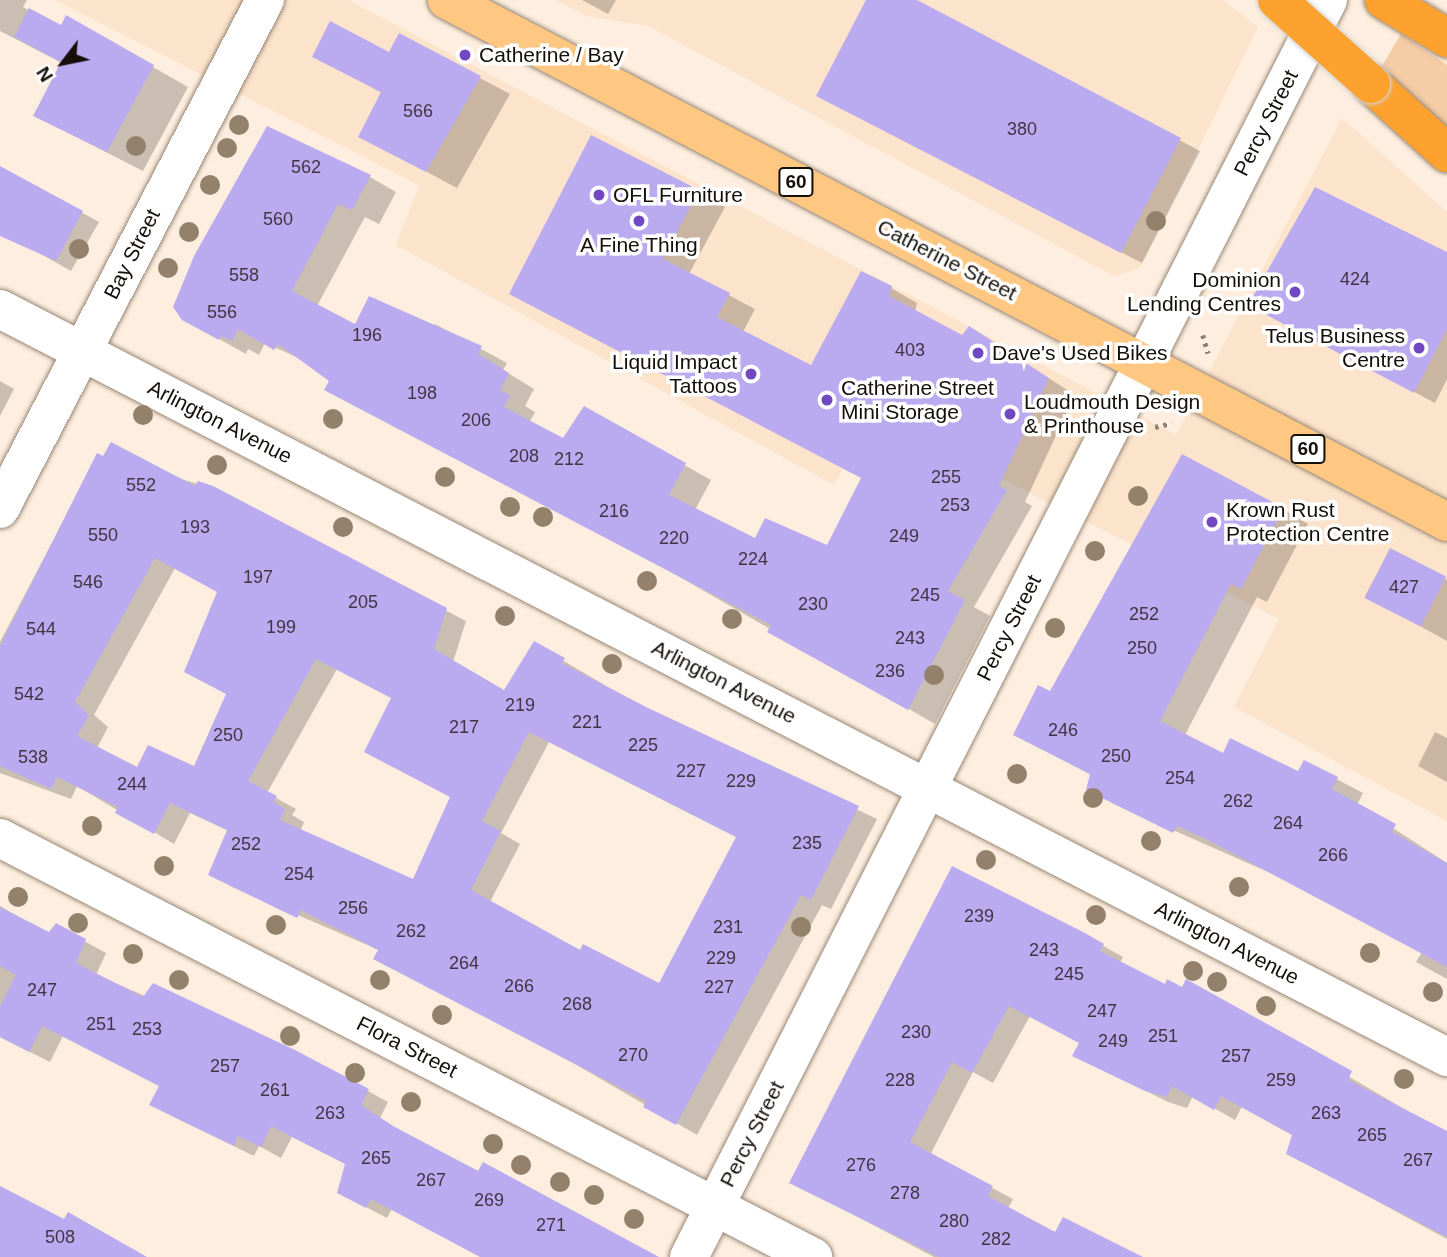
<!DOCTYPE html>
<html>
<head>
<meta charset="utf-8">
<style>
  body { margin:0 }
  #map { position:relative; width:1447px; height:1257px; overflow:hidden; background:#fdeedf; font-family:Arial,sans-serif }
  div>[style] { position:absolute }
  .built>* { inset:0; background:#fce3cb }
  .green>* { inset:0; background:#f4cca5 }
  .shadow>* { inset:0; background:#0003 }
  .building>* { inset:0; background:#baaaf0; transform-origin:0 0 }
  .path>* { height:4.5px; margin-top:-2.25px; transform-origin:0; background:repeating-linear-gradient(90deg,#8b8076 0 3.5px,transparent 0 8.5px) }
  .roads { filter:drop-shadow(0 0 2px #988776) drop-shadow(0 0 2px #988776) }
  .minor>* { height:38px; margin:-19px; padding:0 19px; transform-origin:19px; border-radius:19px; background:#fff }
  .major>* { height:38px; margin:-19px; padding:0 19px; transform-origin:19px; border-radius:19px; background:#fec782 }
  .highway>* { height:38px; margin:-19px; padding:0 19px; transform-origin:19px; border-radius:19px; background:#fda22e }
  .bridges { filter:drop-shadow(0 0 2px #d5d4d3) drop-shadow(0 0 2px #d5d4d3) }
  .highway-bridge>* { height:38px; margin:-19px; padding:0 19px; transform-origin:19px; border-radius:19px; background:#fda22e }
  .trees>* { width:20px; height:20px; margin:-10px; border-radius:50%; background:#94816c }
  .dots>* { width:19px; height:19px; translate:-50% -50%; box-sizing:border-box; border:4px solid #fff; border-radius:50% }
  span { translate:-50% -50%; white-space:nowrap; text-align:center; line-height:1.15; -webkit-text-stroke:7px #fff; paint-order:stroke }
  .number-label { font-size:18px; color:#3e3643 }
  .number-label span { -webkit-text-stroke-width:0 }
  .shield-label span { padding:2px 5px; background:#fff; border:2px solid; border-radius:5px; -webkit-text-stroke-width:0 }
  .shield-label { font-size:19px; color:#150f09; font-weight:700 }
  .poi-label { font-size:21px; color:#150f09 }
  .left { translate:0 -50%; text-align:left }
  .right { translate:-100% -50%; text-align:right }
  .street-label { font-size:21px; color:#150f09 }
  .north { position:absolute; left:28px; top:28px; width:70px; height:70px; -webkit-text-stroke:5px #fff; paint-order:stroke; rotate:238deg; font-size:19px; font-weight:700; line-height:28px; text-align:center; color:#150f09 }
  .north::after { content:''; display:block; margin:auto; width:24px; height:32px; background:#150f09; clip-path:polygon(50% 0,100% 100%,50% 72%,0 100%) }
</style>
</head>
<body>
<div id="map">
  <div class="built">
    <div style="clip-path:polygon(55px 0,348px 0,1176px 435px,1342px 118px,1447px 212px,1447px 821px,1234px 707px,1279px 619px,873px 414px,834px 485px,396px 245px,419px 185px)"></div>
    <div style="clip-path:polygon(556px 0,1223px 0,1258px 27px,1140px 268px,1114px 276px,648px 26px,586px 16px)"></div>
  </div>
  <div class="green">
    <div style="clip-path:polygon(1401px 34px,1447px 65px,1447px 142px,1378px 73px)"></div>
  </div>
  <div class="shadow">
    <div style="clip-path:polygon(0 0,27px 0,23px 7px,62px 28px,67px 18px,188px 87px,143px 171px,35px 116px,62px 63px,0 31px)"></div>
    <div style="clip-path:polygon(582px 0,616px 0,608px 14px)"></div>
    <div style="clip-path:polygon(868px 0,913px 0,1200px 151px,1142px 263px,839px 107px)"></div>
    <div style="clip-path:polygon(400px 36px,510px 94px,457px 188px,360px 136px,382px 93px,314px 56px,390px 54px)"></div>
    <div style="clip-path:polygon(592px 137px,725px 207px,689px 274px,755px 309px,743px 332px,812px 368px,891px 288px,917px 303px,915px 312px,962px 337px,970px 328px,1075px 395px,1025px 502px,1032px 506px,974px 607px,990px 616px,935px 724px,303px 360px,265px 343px,259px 355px,248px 349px,246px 354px,183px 319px,370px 177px,396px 192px,379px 224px,365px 217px,317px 306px,355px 326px,431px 330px,435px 324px,507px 363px,503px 370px,534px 389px,525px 406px,535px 412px,529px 423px,563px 440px,584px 409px,711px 480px,695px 510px,755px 540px,828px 548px,863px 478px,538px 308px)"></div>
    <div style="clip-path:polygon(0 168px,99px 222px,71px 271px,0 231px)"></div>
    <div style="clip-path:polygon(1447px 254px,1447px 379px,1435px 403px,1271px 316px)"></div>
    <div style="clip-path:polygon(0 381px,14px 389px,0 416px)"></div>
    <div style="clip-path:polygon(evenodd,98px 455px,212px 488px,466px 621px,453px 662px,505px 692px,535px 644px,647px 710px,877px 819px,831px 909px,822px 905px,697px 1135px,379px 950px,230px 886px,229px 831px,190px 813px,174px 844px,77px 786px,71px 799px,0 773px,0 642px,98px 455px,175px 568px,219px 592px,227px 694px,195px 768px,138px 769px,97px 748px,108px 727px,94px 715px,175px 568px,98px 455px,337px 669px,393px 698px,452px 797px,414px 881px,300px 831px,304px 822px,292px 815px,296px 809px,267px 793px,337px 669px,98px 455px,549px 742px,738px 838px,660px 986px,581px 953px,490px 902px,520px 844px,501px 833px,549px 742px)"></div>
    <div style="clip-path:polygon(1283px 509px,1308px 524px,1267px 602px,1257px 597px,1185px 735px,1224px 755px,1299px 773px,1304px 762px,1363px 793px,1357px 805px,1447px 863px,1447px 979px,1416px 962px,1422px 952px,1291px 882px,1114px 804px,1088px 789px,1091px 775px,1015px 734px,1051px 693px)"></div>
    <div style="clip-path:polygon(1390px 550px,1447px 580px,1447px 641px,1365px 596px)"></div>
    <div style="clip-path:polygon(1435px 732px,1447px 738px,1447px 782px,1418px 766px)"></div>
    <div style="clip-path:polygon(0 906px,49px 935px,57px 926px,106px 953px,96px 975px,368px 1091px,388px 1102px,380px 1118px,406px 1134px,646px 1257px,483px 1257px,392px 1209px,387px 1218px,360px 1204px,347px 1164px,292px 1137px,281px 1158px,259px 1146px,254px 1156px,172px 1116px,161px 1087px,63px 1036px,50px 1062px,0 1037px)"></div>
    <div style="clip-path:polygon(1084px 935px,1123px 957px,1120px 963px,1165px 987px,1183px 989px,1187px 982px,1447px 1134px,1447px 1239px,1288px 1153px,1294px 1135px,1242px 1106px,1235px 1120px,1193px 1096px,1187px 1108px,1168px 1102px,1075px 1056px,1081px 1043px,1030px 1016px,993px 1083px,973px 1072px,930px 1155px,1013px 1199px,1008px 1208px,1049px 1230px,1135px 1257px,934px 1257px,791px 1182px)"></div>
  </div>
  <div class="building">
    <div style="clip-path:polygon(866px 0,917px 0,1181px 138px,1121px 253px,816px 96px)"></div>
    <div style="clip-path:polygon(29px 8px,61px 25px,66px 15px,154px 65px,107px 152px,33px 116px,61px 62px,14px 37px)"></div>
    <div style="clip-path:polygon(330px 21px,389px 52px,399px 33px,481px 76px,426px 172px,358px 137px,381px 92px,312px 57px)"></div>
    <div style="clip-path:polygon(267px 126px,371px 175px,352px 210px,338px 204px,292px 291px,355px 324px,369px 296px,482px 346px,478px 354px,509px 373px,500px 390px,510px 396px,504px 407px,563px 438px,584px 406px,686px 463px,669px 495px,755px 538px,765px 518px,827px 545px,861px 478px,509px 294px,591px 135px,699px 190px,663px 259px,730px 293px,717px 317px,811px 365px,861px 271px,892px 286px,889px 296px,962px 335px,969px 326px,1049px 378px,999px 486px,1007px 490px,948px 591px,965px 600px,908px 710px,767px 632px,771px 625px,324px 390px,329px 381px,278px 344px,274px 350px,238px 329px,232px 341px,221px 336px,219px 340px,182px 320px,173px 307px,194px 256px)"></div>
    <div style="clip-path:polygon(0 166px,83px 211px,56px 261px,0 236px)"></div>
    <div style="clip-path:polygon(1315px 187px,1447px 252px,1447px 329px,1414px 393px,1248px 305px)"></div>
    <div style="clip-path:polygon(evenodd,111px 442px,195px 486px,198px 481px,213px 486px,447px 608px,434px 649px,504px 690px,534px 641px,565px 658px,562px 663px,648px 708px,859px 806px,811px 900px,801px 895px,676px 1125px,643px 1107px,646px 1101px,373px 959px,378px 950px,301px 910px,297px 918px,208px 875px,227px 830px,170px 803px,154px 834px,115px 813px,118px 807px,57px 777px,51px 789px,0 766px,0 646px,97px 453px,103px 456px,111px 442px,155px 558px,217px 592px,184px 672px,226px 694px,194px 766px,148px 745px,137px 767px,77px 736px,89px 715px,75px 702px,155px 558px,111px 442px,316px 659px,391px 698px,364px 752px,450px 797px,413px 879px,280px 820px,285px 809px,273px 802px,277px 796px,248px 781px,316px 659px,111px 442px,529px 732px,736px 837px,659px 983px,583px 944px,580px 950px,471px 890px,501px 831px,482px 821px,529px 732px)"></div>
    <div style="clip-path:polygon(1182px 454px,1284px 508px,1241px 589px,1231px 584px,1160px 721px,1223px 753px,1230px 738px,1298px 771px,1304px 760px,1338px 777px,1332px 789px,1396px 824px,1392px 832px,1447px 863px,1447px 967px,1204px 838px,1177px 826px,1173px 833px,1086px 790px,1090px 774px,1013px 735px,1038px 685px,1050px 691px)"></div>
    <div style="left:1390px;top:548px;width:63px;height:56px;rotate:27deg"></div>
    <div style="clip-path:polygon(952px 866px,1085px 933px,1104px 944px,1100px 951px,1165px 984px,1167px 979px,1182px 987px,1186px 979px,1352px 1071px,1348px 1080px,1447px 1131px,1447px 1237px,1286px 1154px,1292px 1135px,1221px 1096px,1214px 1110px,1172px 1086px,1167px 1097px,1145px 1091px,1072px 1056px,1079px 1043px,1009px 1006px,972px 1073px,952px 1062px,910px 1142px,993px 1186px,988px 1196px,1055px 1232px,1063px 1217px,1143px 1257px,939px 1257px,789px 1183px)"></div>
    <div style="clip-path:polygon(0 907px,49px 932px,56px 923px,86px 939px,76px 963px,143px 997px,153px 983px,295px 1050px,369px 1089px,361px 1105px,393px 1126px,478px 1171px,483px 1162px,659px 1257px,480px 1257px,371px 1199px,366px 1208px,337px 1193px,345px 1164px,271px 1126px,261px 1147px,238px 1136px,234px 1146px,149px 1105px,159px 1086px,42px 1026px,29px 1052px,0 1037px,0 1006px,16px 975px,0 966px)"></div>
    <div style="clip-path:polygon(0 1186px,64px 1219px,68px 1212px,147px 1257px,0 1257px)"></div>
  </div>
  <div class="path">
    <div style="left:1203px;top:335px;width:19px;rotate:74deg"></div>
    <div style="left:1155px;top:427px;width:17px;rotate:-13deg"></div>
  </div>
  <div class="roads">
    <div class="minor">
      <div style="left:0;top:309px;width:1629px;rotate:27.34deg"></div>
      <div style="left:0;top:509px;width:574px;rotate:-62.5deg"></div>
      <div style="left:0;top:838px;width:915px;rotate:27.27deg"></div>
      <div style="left:689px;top:1257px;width:1410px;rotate:-63.05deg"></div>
    </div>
    <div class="major">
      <div style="left:447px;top:0;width:1128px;rotate:27.56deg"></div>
    </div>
    <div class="highway">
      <div style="left:1384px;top:0;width:74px;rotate:31.1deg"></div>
      <div style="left:1371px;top:84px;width:103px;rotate:42.2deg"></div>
    </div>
  </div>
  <div class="bridges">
    <div class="highway-bridge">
      <div style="left:1277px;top:0;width:126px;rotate:41.8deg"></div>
    </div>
  </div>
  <div class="trees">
    <div style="left:239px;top:125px"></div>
    <div style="left:136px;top:146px"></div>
    <div style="left:227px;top:148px"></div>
    <div style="left:210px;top:185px"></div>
    <div style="left:1156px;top:221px"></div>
    <div style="left:189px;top:232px"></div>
    <div style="left:79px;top:249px"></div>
    <div style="left:168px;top:268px"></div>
    <div style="left:143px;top:415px"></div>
    <div style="left:333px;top:419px"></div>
    <div style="left:217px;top:465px"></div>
    <div style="left:445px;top:477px"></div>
    <div style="left:1138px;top:496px"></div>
    <div style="left:510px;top:507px"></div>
    <div style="left:543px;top:517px"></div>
    <div style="left:343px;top:527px"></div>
    <div style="left:1095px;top:551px"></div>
    <div style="left:647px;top:581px"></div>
    <div style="left:505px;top:616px"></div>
    <div style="left:732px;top:619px"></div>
    <div style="left:1055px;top:628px"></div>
    <div style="left:612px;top:664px"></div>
    <div style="left:934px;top:675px"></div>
    <div style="left:1017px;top:774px"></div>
    <div style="left:1093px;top:798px"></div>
    <div style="left:92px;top:826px"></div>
    <div style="left:1151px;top:841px"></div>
    <div style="left:986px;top:860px"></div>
    <div style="left:164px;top:866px"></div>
    <div style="left:1239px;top:887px"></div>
    <div style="left:18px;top:897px"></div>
    <div style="left:1096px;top:915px"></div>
    <div style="left:78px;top:923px"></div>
    <div style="left:276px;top:925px"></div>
    <div style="left:801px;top:927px"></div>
    <div style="left:1370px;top:953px"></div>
    <div style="left:133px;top:954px"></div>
    <div style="left:1193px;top:971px"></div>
    <div style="left:179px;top:980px"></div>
    <div style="left:380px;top:980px"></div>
    <div style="left:1217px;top:982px"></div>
    <div style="left:1433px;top:992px"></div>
    <div style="left:1266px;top:1006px"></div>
    <div style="left:442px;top:1015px"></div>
    <div style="left:290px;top:1036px"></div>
    <div style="left:355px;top:1073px"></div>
    <div style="left:1404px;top:1079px"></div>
    <div style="left:411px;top:1102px"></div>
    <div style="left:493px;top:1144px"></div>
    <div style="left:521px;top:1165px"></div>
    <div style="left:560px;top:1182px"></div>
    <div style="left:594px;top:1195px"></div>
    <div style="left:634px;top:1219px"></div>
  </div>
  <div class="dots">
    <div style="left:465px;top:55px;background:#7148c1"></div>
    <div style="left:599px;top:195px;background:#7148c1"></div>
    <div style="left:639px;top:221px;background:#7148c1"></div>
    <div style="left:1295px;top:292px;background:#7148c1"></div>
    <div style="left:1419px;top:348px;background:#7148c1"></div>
    <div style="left:978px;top:353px;background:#7148c1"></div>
    <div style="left:751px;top:374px;background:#7148c1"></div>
    <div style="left:827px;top:400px;background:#7148c1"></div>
    <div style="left:1010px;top:414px;background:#7148c1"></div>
    <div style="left:1212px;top:522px;background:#7148c1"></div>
  </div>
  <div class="number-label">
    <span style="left:418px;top:111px">566</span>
    <span style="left:1022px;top:129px">380</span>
    <span style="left:306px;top:167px">562</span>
    <span style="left:278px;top:219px">560</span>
    <span style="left:244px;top:275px">558</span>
    <span style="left:1355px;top:279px">424</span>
    <span style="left:222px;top:312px">556</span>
    <span style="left:367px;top:335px">196</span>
    <span style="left:910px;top:350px">403</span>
    <span style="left:422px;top:393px">198</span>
    <span style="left:476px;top:420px">206</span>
    <span style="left:524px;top:456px">208</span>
    <span style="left:569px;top:459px">212</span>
    <span style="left:946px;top:477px">255</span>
    <span style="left:141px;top:485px">552</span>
    <span style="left:955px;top:505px">253</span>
    <span style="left:614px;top:511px">216</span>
    <span style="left:195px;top:527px">193</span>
    <span style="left:103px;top:535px">550</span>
    <span style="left:904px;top:536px">249</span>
    <span style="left:674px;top:538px">220</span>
    <span style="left:753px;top:559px">224</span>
    <span style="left:258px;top:577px">197</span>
    <span style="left:88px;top:582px">546</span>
    <span style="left:1404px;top:587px">427</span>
    <span style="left:925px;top:595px">245</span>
    <span style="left:363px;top:602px">205</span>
    <span style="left:813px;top:604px">230</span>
    <span style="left:1144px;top:614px">252</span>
    <span style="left:281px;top:627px">199</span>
    <span style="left:41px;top:629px">544</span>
    <span style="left:910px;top:638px">243</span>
    <span style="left:1142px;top:648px">250</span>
    <span style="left:890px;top:671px">236</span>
    <span style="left:29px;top:694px">542</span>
    <span style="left:520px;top:705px">219</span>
    <span style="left:587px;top:722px">221</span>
    <span style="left:464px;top:727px">217</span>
    <span style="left:1063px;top:730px">246</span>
    <span style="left:228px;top:735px">250</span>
    <span style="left:643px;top:745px">225</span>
    <span style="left:1116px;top:756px">250</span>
    <span style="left:33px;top:757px">538</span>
    <span style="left:691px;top:771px">227</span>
    <span style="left:1180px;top:778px">254</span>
    <span style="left:741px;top:781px">229</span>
    <span style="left:132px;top:784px">244</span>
    <span style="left:1238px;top:801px">262</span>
    <span style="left:1288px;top:823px">264</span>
    <span style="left:807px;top:843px">235</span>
    <span style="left:246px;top:844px">252</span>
    <span style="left:1333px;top:855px">266</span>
    <span style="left:299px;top:874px">254</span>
    <span style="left:353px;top:908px">256</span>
    <span style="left:979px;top:916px">239</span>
    <span style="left:728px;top:927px">231</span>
    <span style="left:411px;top:931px">262</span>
    <span style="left:1044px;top:950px">243</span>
    <span style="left:721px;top:958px">229</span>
    <span style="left:464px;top:963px">264</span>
    <span style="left:1069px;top:974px">245</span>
    <span style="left:519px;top:986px">266</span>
    <span style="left:719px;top:987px">227</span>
    <span style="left:42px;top:990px">247</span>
    <span style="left:577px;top:1004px">268</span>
    <span style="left:1102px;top:1011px">247</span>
    <span style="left:101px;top:1024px">251</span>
    <span style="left:147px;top:1029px">253</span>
    <span style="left:916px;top:1032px">230</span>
    <span style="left:1163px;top:1036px">251</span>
    <span style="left:1113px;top:1041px">249</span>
    <span style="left:633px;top:1055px">270</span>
    <span style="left:1236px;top:1056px">257</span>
    <span style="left:225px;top:1066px">257</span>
    <span style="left:900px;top:1080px">228</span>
    <span style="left:1281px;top:1080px">259</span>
    <span style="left:275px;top:1090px">261</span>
    <span style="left:330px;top:1113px">263</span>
    <span style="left:1326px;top:1113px">263</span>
    <span style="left:1372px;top:1135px">265</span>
    <span style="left:376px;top:1158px">265</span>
    <span style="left:1418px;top:1160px">267</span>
    <span style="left:861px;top:1165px">276</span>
    <span style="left:431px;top:1180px">267</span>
    <span style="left:905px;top:1193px">278</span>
    <span style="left:489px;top:1200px">269</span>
    <span style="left:954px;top:1221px">280</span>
    <span style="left:551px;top:1225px">271</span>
    <span style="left:60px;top:1237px">508</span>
    <span style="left:996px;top:1239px">282</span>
  </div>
  <div class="shield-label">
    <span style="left:796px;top:182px">60</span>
    <span style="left:1308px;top:449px">60</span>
  </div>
  <div class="poi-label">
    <span class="left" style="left:479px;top:55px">Catherine / Bay</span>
    <span class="left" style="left:613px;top:195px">OFL Furniture</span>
    <span style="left:639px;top:245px">A Fine Thing</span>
    <span class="right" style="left:1281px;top:292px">Dominion<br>Lending Centres</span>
    <span class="right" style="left:1405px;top:348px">Telus Business<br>Centre</span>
    <span class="left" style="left:992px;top:353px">Dave's Used Bikes</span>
    <span class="right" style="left:737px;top:374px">Liquid Impact<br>Tattoos</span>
    <span class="left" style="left:841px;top:400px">Catherine Street<br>Mini Storage</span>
    <span class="left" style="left:1024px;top:414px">Loudmouth Design<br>&amp; Printhouse</span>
    <span class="left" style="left:1226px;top:522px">Krown Rust<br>Protection Centre</span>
  </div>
  <div class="street-label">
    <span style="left:1266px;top:123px;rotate:-63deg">Percy Street</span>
    <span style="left:132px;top:254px;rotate:-63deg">Bay Street</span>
    <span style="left:947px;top:260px;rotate:27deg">Catherine Street</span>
    <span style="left:220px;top:422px;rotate:27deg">Arlington Avenue</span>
    <span style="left:1009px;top:628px;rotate:-63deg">Percy Street</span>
    <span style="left:724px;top:682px;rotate:27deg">Arlington Avenue</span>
    <span style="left:1227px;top:943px;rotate:27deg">Arlington Avenue</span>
    <span style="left:407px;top:1047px;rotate:27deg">Flora Street</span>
    <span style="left:752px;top:1134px;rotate:-63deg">Percy Street</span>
  </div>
  <div class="north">N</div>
</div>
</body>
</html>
